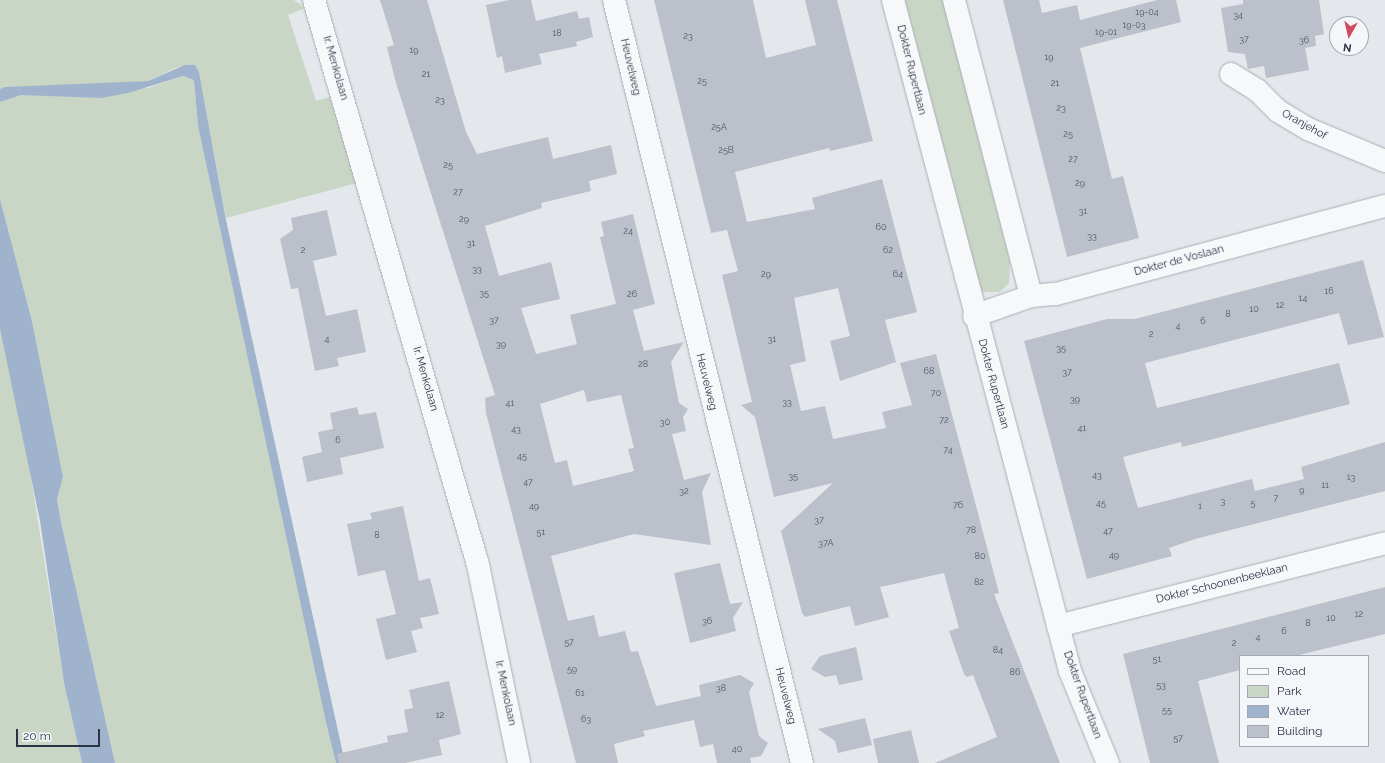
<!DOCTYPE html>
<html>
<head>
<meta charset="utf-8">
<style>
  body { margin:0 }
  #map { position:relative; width:1385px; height:763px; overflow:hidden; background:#e4e7ec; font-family:Raleway,sans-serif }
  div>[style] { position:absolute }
  .green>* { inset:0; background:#c9d6c5 }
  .water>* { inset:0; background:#9fb4cc }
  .building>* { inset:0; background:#bbc0ca }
  .roads { filter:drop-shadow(0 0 1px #a9aeb7) drop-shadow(0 0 1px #a9aeb7) }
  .minor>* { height:22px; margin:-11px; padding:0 11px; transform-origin:11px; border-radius:11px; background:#f7f8fa }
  span { translate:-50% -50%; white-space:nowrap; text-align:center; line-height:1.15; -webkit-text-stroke:3px #f4f6f9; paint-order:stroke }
  .number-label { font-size:9px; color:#4f5766 }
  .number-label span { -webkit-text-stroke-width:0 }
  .street-label { font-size:11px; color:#2b3445 }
  .legend { position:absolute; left:1239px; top:655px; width:130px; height:92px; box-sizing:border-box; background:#f4f6f9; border:1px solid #a4a8b1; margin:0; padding:5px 7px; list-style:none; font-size:12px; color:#2b3445 }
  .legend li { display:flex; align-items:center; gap:8px; height:20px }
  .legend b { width:20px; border:1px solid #a4a8b1 }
  .north { position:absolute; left:1329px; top:16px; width:40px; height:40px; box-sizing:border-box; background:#f4f6f9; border:1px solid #a4a8b1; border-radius:50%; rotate:188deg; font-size:11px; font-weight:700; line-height:16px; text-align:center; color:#2b3445 }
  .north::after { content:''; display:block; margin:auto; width:14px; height:18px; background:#d1495b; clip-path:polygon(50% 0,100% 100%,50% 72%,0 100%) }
  .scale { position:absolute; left:16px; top:729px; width:84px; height:18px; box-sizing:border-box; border:2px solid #2b3445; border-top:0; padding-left:5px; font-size:12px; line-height:14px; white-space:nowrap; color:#2b3445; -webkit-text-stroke:3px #f4f6f9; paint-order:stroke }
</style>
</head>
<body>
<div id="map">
  <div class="green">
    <div style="clip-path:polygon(0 0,294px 0,305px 8px,288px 15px,316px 101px,330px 97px,357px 183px,226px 218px,199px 72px,195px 65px,175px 68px,148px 81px,0 89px)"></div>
    <div style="clip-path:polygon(905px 0,943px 0,1010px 262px,1009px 283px,1000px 292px,982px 292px,978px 279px)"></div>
    <div style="clip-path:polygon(183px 76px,194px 80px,198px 126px,336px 763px,115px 763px,61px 522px,57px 499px,63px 477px,32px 321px,0 199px,0 102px,21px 95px,148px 88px)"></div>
    <div style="clip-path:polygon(0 329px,23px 429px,64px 683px,82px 763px,0 763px)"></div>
  </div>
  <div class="water">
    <div style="clip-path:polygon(185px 65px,195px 65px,199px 72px,226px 220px,345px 763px,336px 763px,326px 722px,198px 126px,194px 80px,183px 76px,128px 93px,101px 98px,21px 95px,0 102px,0 89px,5px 87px,148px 81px)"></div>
    <div style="clip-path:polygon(0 199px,32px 321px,63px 477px,57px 499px,61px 522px,115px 763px,82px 763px,64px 683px,40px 521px,0 329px)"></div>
  </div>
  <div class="building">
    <div style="clip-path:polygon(evenodd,380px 0,427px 0,466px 132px,477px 154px,548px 137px,553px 159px,611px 145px,617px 174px,589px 181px,591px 191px,541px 203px,542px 208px,485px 226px,499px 276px,551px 262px,560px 299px,521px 308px,536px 354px,577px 344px,570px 315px,616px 304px,600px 237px,604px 236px,601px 222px,633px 214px,655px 304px,633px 310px,644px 351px,684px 342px,671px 362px,679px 403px,688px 409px,683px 417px,686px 431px,672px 434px,684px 480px,711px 473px,702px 492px,711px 545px,634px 534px,551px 556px,568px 621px,594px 615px,599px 637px,625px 631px,631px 652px,638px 651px,656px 706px,701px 696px,699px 685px,740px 675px,754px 683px,749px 692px,759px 736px,768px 743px,761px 756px,750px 758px,751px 763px,717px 763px,713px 744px,700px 747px,694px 720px,643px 731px,645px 736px,614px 744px,618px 763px,576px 763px,486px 413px,485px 398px,495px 395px,396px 83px,387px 47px,394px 45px,380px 0,584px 390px,587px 402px,621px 395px,634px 448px,628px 449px,634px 471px,573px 486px,567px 460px,555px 463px,540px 404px,584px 390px)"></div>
    <div style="clip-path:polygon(509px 0,531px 0,536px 21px,577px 11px,579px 19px,589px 17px,593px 37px,576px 42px,577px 46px,539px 54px,542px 64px,505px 73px,502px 56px,497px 58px,486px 5px)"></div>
    <div style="clip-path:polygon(654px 0,753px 0,766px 58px,816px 45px,805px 0,837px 0,873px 141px,830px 151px,829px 148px,735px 172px,747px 222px,815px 209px,812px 198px,882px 179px,917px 312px,885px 320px,896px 362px,840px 381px,830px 341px,850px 336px,838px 288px,794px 298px,806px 361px,790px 365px,801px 411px,825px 406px,833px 439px,886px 428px,882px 412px,912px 405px,900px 363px,936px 354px,999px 593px,994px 594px,1060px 763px,935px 763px,997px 737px,973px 675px,967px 677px,964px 674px,949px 631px,959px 628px,944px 573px,880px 587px,889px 617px,855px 626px,850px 606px,805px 617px,802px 613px,781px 531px,833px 483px,774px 497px,755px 417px,741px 405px,752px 402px,722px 275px,738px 271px,727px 230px,711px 233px)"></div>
    <div style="clip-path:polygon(1003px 0,1039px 0,1042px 13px,1077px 5px,1080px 20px,1157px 0,1176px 0,1181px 22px,1080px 48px,1112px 179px,1123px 176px,1139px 238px,1067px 257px)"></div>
    <div style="clip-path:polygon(1243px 0,1319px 0,1324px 34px,1315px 36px,1316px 46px,1305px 48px,1309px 70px,1266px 78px,1264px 66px,1248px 69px,1245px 54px,1228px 52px,1221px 8px,1243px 4px)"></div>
    <div style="clip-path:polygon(327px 210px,337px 255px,313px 261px,326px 316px,357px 309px,366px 352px,337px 358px,339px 366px,315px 371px,298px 288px,291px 289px,280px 239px,293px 230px,291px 218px)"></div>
    <div style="clip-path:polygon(1363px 260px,1384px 337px,1348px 345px,1339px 313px,1145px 363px,1157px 408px,1339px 363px,1350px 404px,1182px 447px,1181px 442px,1123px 457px,1138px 508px,1252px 479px,1255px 491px,1304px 479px,1301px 467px,1385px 442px,1385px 491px,1195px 539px,1169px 548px,1172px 556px,1087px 579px,1024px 341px,1107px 319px,1135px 319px)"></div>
    <div style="clip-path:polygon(357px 407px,359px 415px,376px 412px,384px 448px,340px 458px,343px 474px,307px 482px,302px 457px,322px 452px,318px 432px,333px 429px,330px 413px)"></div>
    <div style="clip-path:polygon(403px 506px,419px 581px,430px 578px,439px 614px,420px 618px,423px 628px,411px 631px,417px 652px,386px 660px,376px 619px,396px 614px,385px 570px,358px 576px,347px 524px,372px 519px,370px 513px)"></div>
    <div style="clip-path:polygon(720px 563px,730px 604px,743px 602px,733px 618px,736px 631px,690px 643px,674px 573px)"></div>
    <div style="clip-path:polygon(1385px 587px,1385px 634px,1295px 656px,1240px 656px,1240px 670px,1198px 681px,1219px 763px,1150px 763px,1123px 654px)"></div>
    <div style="clip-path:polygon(856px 647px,863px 680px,839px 685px,836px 675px,825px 677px,811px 669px,820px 656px)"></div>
    <div style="clip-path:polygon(449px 681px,461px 734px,439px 740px,442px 755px,405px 763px,339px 763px,337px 754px,388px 742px,387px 736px,408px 732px,404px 710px,413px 708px,409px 690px)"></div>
    <div style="clip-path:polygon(865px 718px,872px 745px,838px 753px,835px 741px,818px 729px)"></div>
    <div style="clip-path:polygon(911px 730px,919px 763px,878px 763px,873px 739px)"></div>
  </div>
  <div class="roads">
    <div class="minor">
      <div style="left:314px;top:0;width:588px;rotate:73.81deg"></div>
      <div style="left:478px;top:565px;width:202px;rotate:78.3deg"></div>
      <div style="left:614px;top:0;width:786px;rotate:76.16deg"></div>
      <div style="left:893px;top:0;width:694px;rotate:75.22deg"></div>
      <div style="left:1070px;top:671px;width:100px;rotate:67.6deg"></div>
      <div style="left:954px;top:0;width:306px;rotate:75.4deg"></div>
      <div style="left:1231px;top:74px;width:31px;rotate:32deg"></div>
      <div style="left:1257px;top:90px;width:30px;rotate:45deg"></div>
      <div style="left:1278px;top:111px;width:35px;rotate:31deg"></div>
      <div style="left:1308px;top:129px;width:83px;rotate:22.6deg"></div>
      <div style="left:974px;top:316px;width:60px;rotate:-19.3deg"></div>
      <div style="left:1031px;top:296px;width:25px;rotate:-5deg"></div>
      <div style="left:1056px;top:294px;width:341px;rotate:-15deg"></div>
      <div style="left:1058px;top:626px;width:337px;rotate:-14.2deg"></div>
    </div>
  </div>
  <div class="number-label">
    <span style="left:1147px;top:12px">19-04</span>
    <span style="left:1238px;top:15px">34</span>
    <span style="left:1134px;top:25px">19-03</span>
    <span style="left:1106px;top:32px">19-01</span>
    <span style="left:557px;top:33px">18</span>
    <span style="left:688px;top:36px">23</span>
    <span style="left:1244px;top:39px">37</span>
    <span style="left:1304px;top:40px">36</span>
    <span style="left:414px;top:50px">19</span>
    <span style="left:1049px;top:57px">19</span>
    <span style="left:426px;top:74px">21</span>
    <span style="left:702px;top:81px">25</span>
    <span style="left:1055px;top:83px">21</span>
    <span style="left:440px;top:100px">23</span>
    <span style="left:1061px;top:108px">23</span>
    <span style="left:719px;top:127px">25A</span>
    <span style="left:1068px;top:134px">25</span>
    <span style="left:726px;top:150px">25B</span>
    <span style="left:1073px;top:159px">27</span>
    <span style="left:448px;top:165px">25</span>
    <span style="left:1080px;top:183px">29</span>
    <span style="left:458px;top:192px">27</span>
    <span style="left:1083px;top:211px">31</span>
    <span style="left:464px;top:219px">29</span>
    <span style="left:881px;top:227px">60</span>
    <span style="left:628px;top:231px">24</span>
    <span style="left:1092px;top:236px">33</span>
    <span style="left:471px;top:243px">31</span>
    <span style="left:303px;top:250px">2</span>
    <span style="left:888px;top:250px">62</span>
    <span style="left:477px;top:269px">33</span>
    <span style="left:766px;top:274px">29</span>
    <span style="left:898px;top:274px">64</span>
    <span style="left:1329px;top:291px">16</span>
    <span style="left:484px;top:293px">35</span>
    <span style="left:632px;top:294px">26</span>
    <span style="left:1303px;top:298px">14</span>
    <span style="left:1280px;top:305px">12</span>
    <span style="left:1254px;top:309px">10</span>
    <span style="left:1228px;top:314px">8</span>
    <span style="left:494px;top:320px">37</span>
    <span style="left:1203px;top:321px">6</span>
    <span style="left:1178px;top:326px">4</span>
    <span style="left:1151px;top:334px">2</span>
    <span style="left:327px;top:339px">4</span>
    <span style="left:772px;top:339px">31</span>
    <span style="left:501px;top:344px">39</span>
    <span style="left:1061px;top:348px">35</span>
    <span style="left:643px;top:364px">28</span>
    <span style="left:929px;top:371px">68</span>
    <span style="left:1067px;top:372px">37</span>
    <span style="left:936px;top:393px">70</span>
    <span style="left:1075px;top:399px">39</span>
    <span style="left:787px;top:402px">33</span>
    <span style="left:510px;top:403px">41</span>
    <span style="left:944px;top:420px">72</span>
    <span style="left:665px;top:422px">30</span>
    <span style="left:1082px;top:428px">41</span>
    <span style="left:516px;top:429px">43</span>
    <span style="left:338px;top:440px">6</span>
    <span style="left:948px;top:450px">74</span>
    <span style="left:522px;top:456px">45</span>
    <span style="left:1097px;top:475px">43</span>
    <span style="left:793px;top:476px">35</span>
    <span style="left:1351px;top:477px">13</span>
    <span style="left:528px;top:482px">47</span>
    <span style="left:1325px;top:485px">11</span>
    <span style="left:1302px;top:490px">9</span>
    <span style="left:684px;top:491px">32</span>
    <span style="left:1276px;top:498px">7</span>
    <span style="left:1223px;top:501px">3</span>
    <span style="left:1101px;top:503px">45</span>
    <span style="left:1253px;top:503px">5</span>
    <span style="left:958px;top:505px">76</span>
    <span style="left:534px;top:506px">49</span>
    <span style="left:1200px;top:506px">1</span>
    <span style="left:819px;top:520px">37</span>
    <span style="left:971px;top:530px">78</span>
    <span style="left:1108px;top:531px">47</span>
    <span style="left:541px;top:532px">51</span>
    <span style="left:377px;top:535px">8</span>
    <span style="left:826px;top:543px">37A</span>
    <span style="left:1114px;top:555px">49</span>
    <span style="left:980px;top:556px">80</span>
    <span style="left:979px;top:582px">82</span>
    <span style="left:1359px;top:614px">12</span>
    <span style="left:1331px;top:618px">10</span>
    <span style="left:707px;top:621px">36</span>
    <span style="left:1308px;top:623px">8</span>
    <span style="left:1284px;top:631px">6</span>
    <span style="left:1258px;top:637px">4</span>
    <span style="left:569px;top:642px">57</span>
    <span style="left:1234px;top:643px">2</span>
    <span style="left:998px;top:650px">84</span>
    <span style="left:1157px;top:659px">51</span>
    <span style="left:572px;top:669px">59</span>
    <span style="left:1015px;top:672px">86</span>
    <span style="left:1161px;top:685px">53</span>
    <span style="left:721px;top:688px">38</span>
    <span style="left:580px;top:693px">61</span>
    <span style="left:1167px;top:710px">55</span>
    <span style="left:440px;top:715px">12</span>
    <span style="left:586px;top:719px">63</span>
    <span style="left:1178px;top:738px">57</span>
    <span style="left:737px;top:749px">40</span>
  </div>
  <div class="street-label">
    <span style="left:630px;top:67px;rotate:77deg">Heuvelweg</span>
    <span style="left:335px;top:68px;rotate:74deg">Ir. Menkolaan</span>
    <span style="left:911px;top:70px;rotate:76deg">Dokter Rupertlaan</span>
    <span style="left:1304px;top:125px;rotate:29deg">Oranjehof</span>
    <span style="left:1179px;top:261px;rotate:-15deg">Dokter de Voslaan</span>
    <span style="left:425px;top:379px;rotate:74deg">Ir. Menkolaan</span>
    <span style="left:706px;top:382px;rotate:76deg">Heuvelweg</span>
    <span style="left:993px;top:384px;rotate:75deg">Dokter Rupertlaan</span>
    <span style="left:1222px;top:584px;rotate:-14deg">Dokter Schoonenbeeklaan</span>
    <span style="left:505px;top:693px;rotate:78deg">Ir. Menkolaan</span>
    <span style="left:1082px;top:695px;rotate:70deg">Dokter Rupertlaan</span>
    <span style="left:785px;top:696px;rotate:76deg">Heuvelweg</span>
  </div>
  <ul class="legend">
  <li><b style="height:5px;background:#f7f8fa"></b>Road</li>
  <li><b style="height:11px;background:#c9d6c5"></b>Park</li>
  <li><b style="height:11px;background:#9fb4cc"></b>Water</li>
  <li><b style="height:11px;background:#bbc0ca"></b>Building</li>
  </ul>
  <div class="north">N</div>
  <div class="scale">20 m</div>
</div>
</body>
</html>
